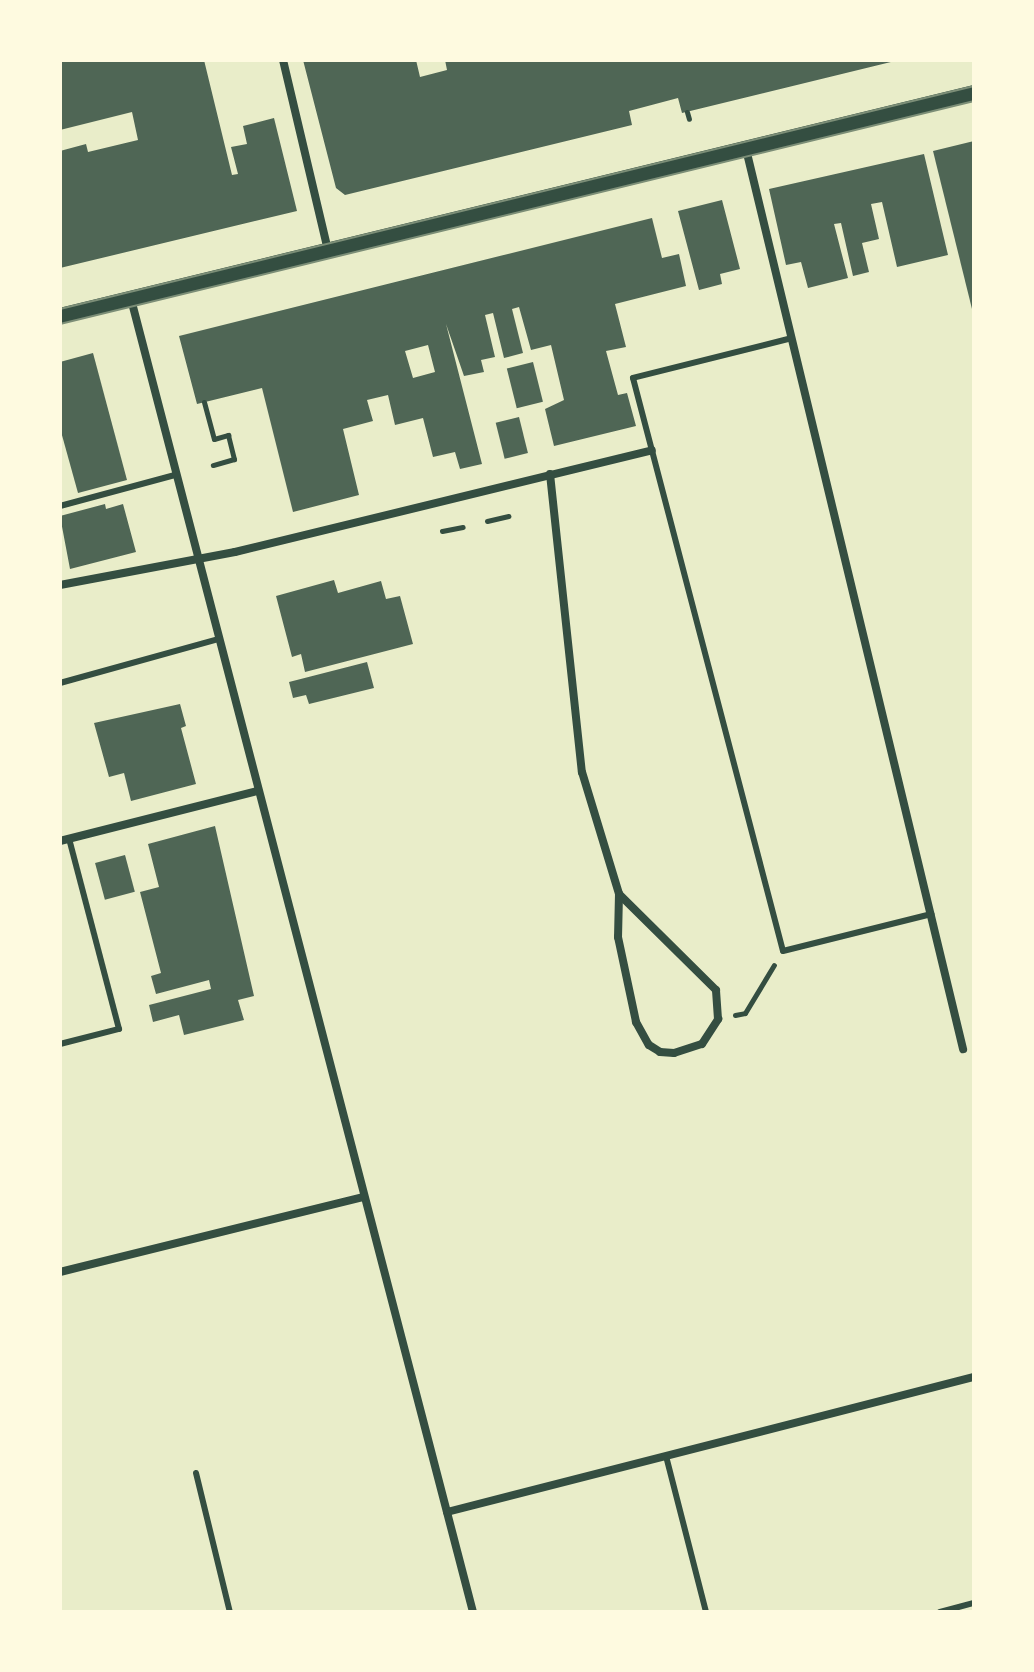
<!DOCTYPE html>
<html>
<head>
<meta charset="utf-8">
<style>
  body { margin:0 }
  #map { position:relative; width:1034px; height:1672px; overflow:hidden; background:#e9edc9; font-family:"Alegreya Sans",sans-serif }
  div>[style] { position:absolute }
  .building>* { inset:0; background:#4f6655; transform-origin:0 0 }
  .path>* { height:5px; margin:-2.5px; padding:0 2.5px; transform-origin:2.5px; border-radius:2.5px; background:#344e41 }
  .service>* { height:6px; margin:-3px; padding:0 3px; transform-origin:3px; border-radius:3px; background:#344e41 }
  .minor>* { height:8px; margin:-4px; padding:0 4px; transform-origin:4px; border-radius:4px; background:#344e41 }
  .secondary>* { height:16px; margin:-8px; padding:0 8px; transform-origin:8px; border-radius:8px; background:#344e41 }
  .tram>* { height:2px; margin:-1px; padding:0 1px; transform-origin:1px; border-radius:1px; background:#7c8e77 }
  span { translate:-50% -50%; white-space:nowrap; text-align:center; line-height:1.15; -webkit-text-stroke:7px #fefae0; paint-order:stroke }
  .frame { position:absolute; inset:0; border:62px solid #fefae0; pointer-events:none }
</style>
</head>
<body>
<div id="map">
  <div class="building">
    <div style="clip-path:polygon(60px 60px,204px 60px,232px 175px,238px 174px,231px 147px,247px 144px,243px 126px,274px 118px,297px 211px,60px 268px,60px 151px,86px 144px,88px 152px,138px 140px,132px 112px,60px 130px)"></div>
    <div style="clip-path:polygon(303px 60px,416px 60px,420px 77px,447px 70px,445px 60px,895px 61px,682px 113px,678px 98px,629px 111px,632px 125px,345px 195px,336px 188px)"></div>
    <div style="clip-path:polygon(974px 141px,974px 313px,973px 313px,933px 151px)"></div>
    <div style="clip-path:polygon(924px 154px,948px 255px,897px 267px,882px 202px,871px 204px,879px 239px,862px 243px,869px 272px,853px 276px,841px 223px,834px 224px,848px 278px,808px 288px,801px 262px,786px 265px,769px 189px)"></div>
    <div style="clip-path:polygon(722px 200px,740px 269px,720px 274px,722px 284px,699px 290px,678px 211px)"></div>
    <div style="clip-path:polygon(evenodd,652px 218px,662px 258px,679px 254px,686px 286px,615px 304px,626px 347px,606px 351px,618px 395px,627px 393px,636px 426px,554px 446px,545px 409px,564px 400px,551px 345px,531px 350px,519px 307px,512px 309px,523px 353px,504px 358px,493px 313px,485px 315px,495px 357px,481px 360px,484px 372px,464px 376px,446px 324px,482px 464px,460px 469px,455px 452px,433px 457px,423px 418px,395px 425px,388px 395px,367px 400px,373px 421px,343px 429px,359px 495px,293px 512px,262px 388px,197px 404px,179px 336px,652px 218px,428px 345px,435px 372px,413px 378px,405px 351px,428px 345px)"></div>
    <div style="clip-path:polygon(93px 353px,127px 480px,78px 493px,60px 428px,60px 362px)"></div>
    <div style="left:533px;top:362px;width:41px;height:27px;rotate:76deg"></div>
    <div style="left:519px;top:417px;width:37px;height:24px;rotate:76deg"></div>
    <div style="clip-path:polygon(105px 504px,106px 509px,123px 504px,136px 552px,70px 569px,60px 516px)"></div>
    <div style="clip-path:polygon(334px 580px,338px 593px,381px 581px,386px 599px,400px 596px,413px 644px,305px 672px,301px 654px,292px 657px,276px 596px)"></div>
    <div style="clip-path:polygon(367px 662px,374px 688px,309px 704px,306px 695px,293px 698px,289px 682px)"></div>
    <div style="clip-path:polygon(180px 704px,186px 726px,181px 728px,196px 784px,131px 801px,124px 773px,109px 777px,94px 723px)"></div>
    <div style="clip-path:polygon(215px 826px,254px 996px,238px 1000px,244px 1020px,184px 1035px,179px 1015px,153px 1022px,149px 1005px,211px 989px,209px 980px,156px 994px,151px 976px,161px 973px,140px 892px,159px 887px,148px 844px)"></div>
    <div style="left:125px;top:855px;width:38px;height:31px;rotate:75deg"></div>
  </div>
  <div class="path">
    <div style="left:687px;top:112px;width:7px;rotate:74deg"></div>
    <div style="left:204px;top:402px;width:38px;rotate:75deg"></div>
    <div style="left:214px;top:439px;width:15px;rotate:-16deg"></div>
    <div style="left:228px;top:435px;width:25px;rotate:76deg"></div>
    <div style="left:234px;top:459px;width:22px;rotate:164deg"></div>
    <div style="left:487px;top:521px;width:22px;rotate:-13deg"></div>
    <div style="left:442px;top:531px;width:21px;rotate:-11deg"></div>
    <div style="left:735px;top:1015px;width:10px;rotate:-11deg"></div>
    <div style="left:745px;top:1013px;width:56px;rotate:-58.9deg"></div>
  </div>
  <div class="service">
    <div style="left:792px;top:338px;width:164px;rotate:165.9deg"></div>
    <div style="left:633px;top:378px;width:592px;rotate:75.33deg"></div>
    <div style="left:783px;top:951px;width:153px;rotate:-14deg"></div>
    <div style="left:60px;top:506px;width:119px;rotate:-15.1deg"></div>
    <div style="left:60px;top:683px;width:165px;rotate:-15.5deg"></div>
    <div style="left:60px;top:1044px;width:61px;rotate:-14.3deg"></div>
    <div style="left:119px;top:1029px;width:196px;rotate:-104.7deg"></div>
    <div style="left:666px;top:1456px;width:161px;rotate:75.6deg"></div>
    <div style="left:196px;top:1473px;width:143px;rotate:76.3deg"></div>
    <div style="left:940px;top:1612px;width:35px;rotate:-15deg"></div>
  </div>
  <div class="minor">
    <div style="left:283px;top:60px;width:196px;rotate:76.7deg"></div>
    <div style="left:746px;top:149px;width:926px;rotate:76.44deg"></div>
    <div style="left:131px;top:299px;width:1357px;rotate:75.4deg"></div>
    <div style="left:550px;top:474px;width:300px;rotate:83.9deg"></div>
    <div style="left:582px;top:772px;width:127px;rotate:73.1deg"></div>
    <div style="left:619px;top:894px;width:43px;rotate:91.3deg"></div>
    <div style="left:618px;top:937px;width:87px;rotate:78deg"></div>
    <div style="left:636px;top:1022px;width:26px;rotate:61deg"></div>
    <div style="left:649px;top:1045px;width:13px;rotate:32deg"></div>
    <div style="left:660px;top:1052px;width:14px;rotate:4deg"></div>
    <div style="left:674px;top:1053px;width:29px;rotate:-18deg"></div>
    <div style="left:702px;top:1044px;width:30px;rotate:-57deg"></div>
    <div style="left:718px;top:1019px;width:29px;rotate:-94deg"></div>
    <div style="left:716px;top:990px;width:136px;rotate:-135.3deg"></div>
    <div style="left:60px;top:585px;width:178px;rotate:-10.7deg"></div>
    <div style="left:235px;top:552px;width:429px;rotate:-13.7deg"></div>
    <div style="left:60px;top:841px;width:203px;rotate:-14.2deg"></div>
    <div style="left:60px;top:1272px;width:313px;rotate:-13.9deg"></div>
    <div style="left:447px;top:1512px;width:544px;rotate:-14.37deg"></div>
  </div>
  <div class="secondary">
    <div style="left:60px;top:316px;width:941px;rotate:-13.71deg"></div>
  </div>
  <div class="tram">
    <div style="left:60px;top:309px;width:941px;rotate:-13.71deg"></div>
    <div style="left:60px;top:324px;width:941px;rotate:-13.71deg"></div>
  </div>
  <div class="frame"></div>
</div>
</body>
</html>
